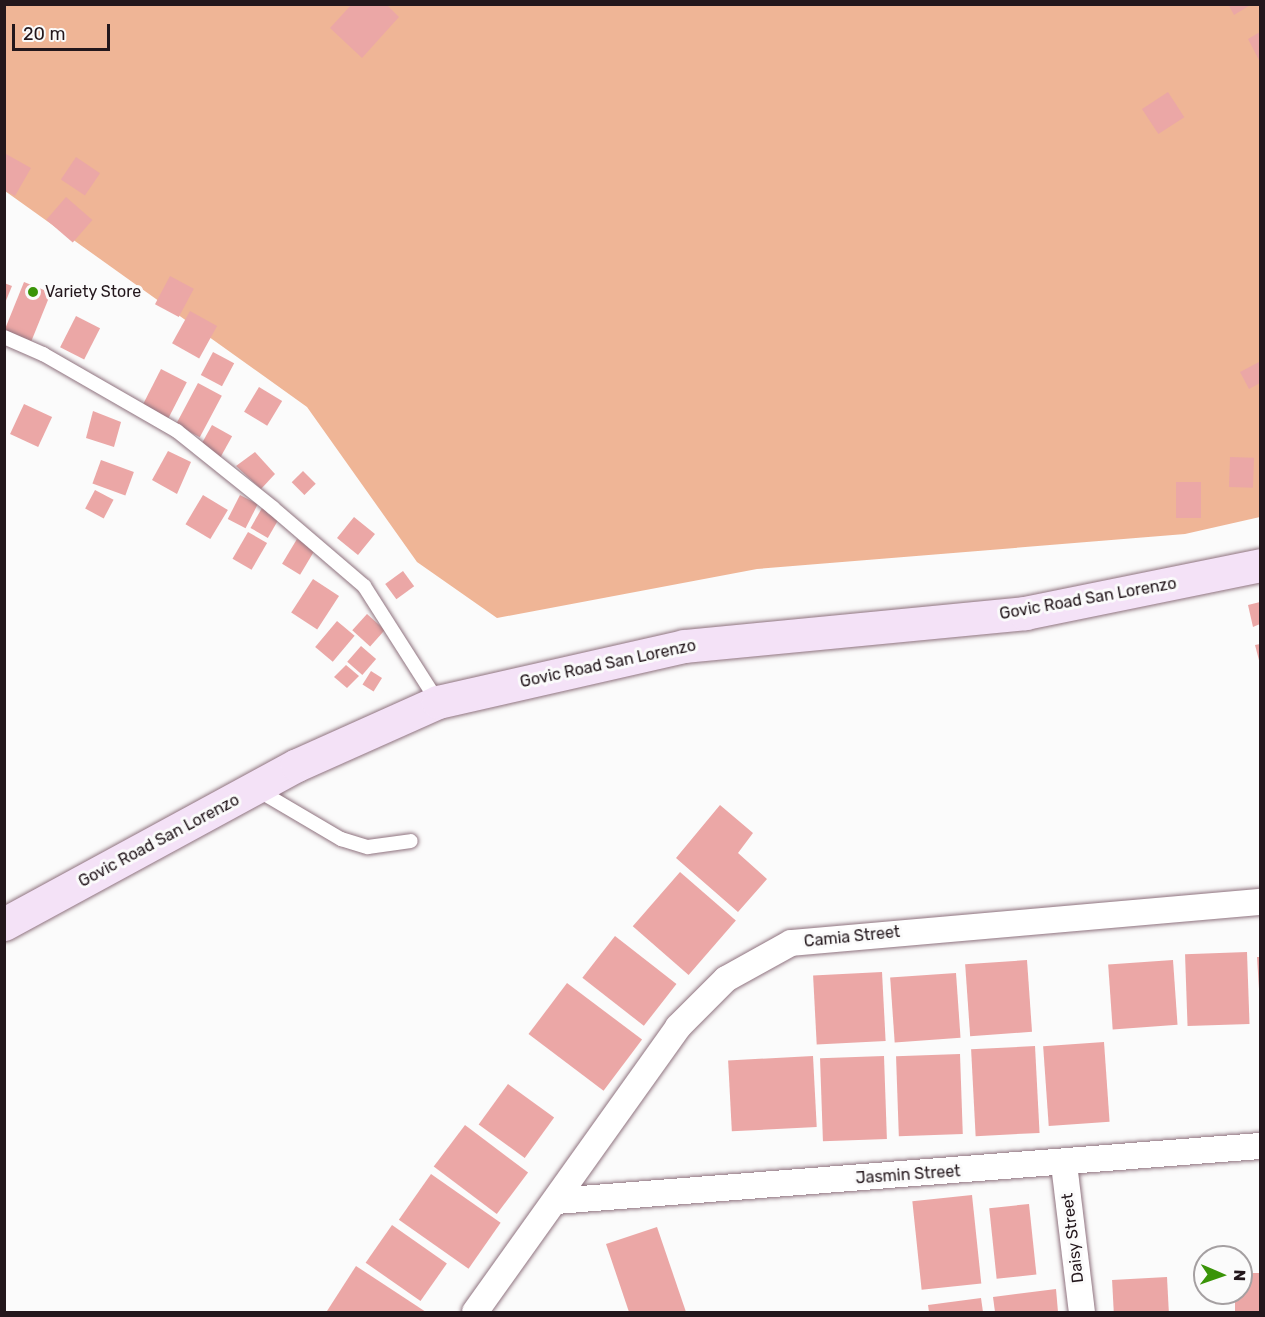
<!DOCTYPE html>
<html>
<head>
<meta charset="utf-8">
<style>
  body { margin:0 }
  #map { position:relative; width:1265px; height:1317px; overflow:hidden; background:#fbfbfb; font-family:Rubik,sans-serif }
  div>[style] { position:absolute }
  .forest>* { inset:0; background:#efb596 }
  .building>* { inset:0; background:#eba7a6; transform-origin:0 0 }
  .roads { filter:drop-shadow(0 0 2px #8f737f) drop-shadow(0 0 2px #8f737f) }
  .lane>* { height:14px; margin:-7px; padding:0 7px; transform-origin:7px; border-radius:7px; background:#fff }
  .street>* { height:26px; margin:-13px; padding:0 13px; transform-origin:13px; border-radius:13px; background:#fff }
  .secondary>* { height:33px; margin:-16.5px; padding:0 16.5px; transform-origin:16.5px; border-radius:16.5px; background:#f4e2f7 }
  .dots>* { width:16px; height:16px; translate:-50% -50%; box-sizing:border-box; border:3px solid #fbfbfb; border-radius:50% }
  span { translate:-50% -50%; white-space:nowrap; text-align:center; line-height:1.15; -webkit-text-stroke:6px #fbfbfb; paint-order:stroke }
  .poi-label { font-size:16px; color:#23171c }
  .left { translate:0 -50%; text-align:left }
  .street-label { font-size:16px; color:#23171c }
  .frame { position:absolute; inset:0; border:6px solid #23171c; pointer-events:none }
  .north { position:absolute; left:1193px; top:1245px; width:60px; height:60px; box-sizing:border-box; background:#fbfbfb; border:2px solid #a5a0a2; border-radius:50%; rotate:92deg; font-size:16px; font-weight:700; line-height:24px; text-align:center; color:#23171c }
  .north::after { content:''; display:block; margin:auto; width:21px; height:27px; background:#3a9408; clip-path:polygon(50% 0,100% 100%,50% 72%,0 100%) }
  .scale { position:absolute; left:12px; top:24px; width:98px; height:27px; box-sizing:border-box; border:3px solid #23171c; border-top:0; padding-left:8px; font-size:18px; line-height:21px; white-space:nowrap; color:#23171c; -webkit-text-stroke:4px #fbfbfb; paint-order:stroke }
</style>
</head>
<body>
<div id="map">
  <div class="forest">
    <div style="clip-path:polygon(5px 5px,1260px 5px,1260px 517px,1185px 534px,757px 569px,497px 618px,417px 562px,307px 407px,5px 191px)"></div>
  </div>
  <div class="building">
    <div style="clip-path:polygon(352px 4px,386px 4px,399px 17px,362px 58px,330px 28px)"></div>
    <div style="clip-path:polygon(1228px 4px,1252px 4px,1234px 15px)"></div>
    <div style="clip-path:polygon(1260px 32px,1260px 62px,1248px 39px)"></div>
    <div style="left:1168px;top:92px;width:30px;height:31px;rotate:57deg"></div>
    <div style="clip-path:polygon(6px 154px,31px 168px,15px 196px,4px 190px)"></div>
    <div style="left:76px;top:157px;width:29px;height:27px;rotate:34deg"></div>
    <div style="left:66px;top:197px;width:35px;height:30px;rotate:41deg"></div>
    <div style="left:170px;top:276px;width:27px;height:32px;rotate:28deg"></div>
    <div style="left:24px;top:282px;width:29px;height:52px;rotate:22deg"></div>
    <div style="clip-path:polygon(4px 283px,12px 286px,5px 303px,4px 303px)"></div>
    <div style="left:190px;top:311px;width:31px;height:37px;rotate:29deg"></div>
    <div style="left:76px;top:316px;width:27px;height:35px;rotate:27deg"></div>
    <div style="left:213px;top:352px;width:24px;height:26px;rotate:28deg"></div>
    <div style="clip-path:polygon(1259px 362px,1260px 383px,1249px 389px,1240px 372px)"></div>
    <div style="left:161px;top:369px;width:29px;height:44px;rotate:27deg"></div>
    <div style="left:198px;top:383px;width:27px;height:47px;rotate:28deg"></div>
    <div style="left:259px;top:387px;width:27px;height:29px;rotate:31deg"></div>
    <div style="left:24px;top:404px;width:31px;height:33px;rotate:25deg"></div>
    <div style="clip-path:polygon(93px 411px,121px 422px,114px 447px,86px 438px)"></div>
    <div style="left:212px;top:425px;width:23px;height:26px;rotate:29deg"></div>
    <div style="clip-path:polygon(168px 451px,191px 462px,177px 494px,152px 480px)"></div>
    <div style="clip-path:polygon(255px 452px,275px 474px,261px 489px,236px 466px)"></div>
    <div style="left:1230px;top:457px;width:24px;height:30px;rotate:2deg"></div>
    <div style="left:101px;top:460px;width:35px;height:25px;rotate:20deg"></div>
    <div style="left:303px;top:471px;width:18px;height:16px;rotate:45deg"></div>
    <div style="left:1176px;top:482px;width:25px;height:36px"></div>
    <div style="left:95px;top:490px;width:21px;height:21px;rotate:28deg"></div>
    <div style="left:203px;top:495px;width:29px;height:34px;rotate:31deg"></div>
    <div style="left:240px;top:495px;width:20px;height:27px;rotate:27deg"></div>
    <div style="left:262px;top:508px;width:20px;height:23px;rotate:30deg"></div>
    <div style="left:354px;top:517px;width:27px;height:27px;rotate:39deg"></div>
    <div style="left:248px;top:532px;width:22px;height:31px;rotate:30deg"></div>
    <div style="left:297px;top:539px;width:21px;height:29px;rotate:31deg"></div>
    <div style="left:403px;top:571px;width:19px;height:22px;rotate:54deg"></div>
    <div style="left:313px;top:579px;width:31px;height:40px;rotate:33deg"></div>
    <div style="clip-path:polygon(1260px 602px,1260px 624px,1253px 627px,1248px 605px)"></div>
    <div style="left:367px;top:614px;width:24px;height:22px;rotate:42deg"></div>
    <div style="left:337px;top:621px;width:23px;height:34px;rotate:40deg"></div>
    <div style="clip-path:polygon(1260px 644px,1260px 664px,1255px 645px)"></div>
    <div style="left:361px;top:646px;width:20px;height:21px;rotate:41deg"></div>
    <div style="clip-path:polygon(346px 665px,359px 676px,347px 688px,334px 677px)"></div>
    <div style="left:371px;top:671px;width:13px;height:16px;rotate:32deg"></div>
    <div style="clip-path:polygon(720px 805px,753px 833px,738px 853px,767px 879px,738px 912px,676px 858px)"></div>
    <div style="left:680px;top:872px;width:74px;height:72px;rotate:41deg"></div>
    <div style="left:615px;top:936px;width:78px;height:53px;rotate:38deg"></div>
    <div style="left:1247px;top:952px;width:72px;height:62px;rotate:88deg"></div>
    <div style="clip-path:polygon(1257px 957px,1260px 957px,1260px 989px,1259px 989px)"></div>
    <div style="left:1027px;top:960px;width:72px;height:62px;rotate:86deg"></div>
    <div style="left:1173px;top:960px;width:65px;height:65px;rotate:86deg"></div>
    <div style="left:882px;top:972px;width:69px;height:69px;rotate:87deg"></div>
    <div style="left:956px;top:973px;width:65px;height:66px;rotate:86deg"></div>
    <div style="left:567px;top:983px;width:94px;height:64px;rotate:37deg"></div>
    <div style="left:1104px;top:1042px;width:80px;height:61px;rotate:86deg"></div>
    <div style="left:1035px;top:1046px;width:87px;height:64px;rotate:87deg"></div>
    <div style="left:960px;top:1054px;width:80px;height:64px;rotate:88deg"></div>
    <div style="left:813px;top:1056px;width:71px;height:85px;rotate:87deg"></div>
    <div style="left:884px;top:1056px;width:83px;height:64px;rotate:88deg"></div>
    <div style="left:508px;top:1084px;width:57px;height:50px;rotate:36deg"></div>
    <div style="left:465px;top:1125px;width:79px;height:52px;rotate:37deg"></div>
    <div style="left:431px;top:1174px;width:85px;height:56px;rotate:35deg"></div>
    <div style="left:972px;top:1195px;width:89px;height:60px;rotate:84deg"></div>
    <div style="left:1029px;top:1204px;width:71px;height:40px;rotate:84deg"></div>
    <div style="left:392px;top:1225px;width:67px;height:46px;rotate:35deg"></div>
    <div style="clip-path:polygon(657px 1227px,686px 1312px,629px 1312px,606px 1244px)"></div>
    <div style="clip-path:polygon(356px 1266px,426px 1312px,327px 1311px)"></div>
    <div style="clip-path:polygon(1241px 1273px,1260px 1273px,1260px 1312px,1235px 1312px,1235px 1293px,1241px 1293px)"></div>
    <div style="left:1167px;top:1277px;width:35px;height:55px;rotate:87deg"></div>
    <div style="clip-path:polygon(1056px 1289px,1058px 1312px,995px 1312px,993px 1297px)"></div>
    <div style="clip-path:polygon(981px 1298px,983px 1312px,929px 1312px,928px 1305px)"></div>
  </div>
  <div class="roads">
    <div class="lane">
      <div style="left:4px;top:337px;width:43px;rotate:23.6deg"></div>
      <div style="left:43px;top:354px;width:155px;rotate:29.9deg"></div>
      <div style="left:177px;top:431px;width:123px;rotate:38.7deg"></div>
      <div style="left:273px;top:508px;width:120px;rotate:40.6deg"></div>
      <div style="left:364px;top:586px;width:138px;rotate:57.5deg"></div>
      <div style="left:256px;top:789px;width:99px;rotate:30.5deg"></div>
      <div style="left:341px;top:839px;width:28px;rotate:17deg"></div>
      <div style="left:368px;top:847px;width:43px;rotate:-7.9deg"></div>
    </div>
    <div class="street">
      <div style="left:1064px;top:1164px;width:149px;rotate:83.1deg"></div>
      <div style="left:556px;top:1201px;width:706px;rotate:-4.47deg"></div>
      <div style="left:475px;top:1312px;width:350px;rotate:-54.5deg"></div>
      <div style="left:678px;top:1027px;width:68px;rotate:-45deg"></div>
      <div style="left:726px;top:979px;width:74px;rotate:-29deg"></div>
      <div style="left:791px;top:943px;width:471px;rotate:-5deg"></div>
    </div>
    <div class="secondary">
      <div style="left:4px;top:924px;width:333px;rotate:-28.5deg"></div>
      <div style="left:297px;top:765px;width:154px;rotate:-24.1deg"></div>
      <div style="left:438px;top:702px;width:252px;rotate:-12.8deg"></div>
      <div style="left:684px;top:646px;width:343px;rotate:-5.5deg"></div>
      <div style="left:1025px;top:613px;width:240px;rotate:-11.5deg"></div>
    </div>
  </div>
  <div class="dots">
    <div style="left:33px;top:292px;background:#3a9408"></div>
  </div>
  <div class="poi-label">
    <span class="left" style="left:45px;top:292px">Variety Store</span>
  </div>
  <div class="street-label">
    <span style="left:1088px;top:599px;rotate:-10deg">Govic Road San Lorenzo</span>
    <span style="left:608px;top:664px;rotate:-12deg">Govic Road San Lorenzo</span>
    <span style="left:159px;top:841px;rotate:-28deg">Govic Road San Lorenzo</span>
    <span style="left:852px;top:937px;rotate:-6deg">Camia Street</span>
    <span style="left:908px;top:1175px;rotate:-4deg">Jasmin Street</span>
    <span style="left:1073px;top:1238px;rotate:-97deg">Daisy Street</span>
  </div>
  <div class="frame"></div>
  <div class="north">N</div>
  <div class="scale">20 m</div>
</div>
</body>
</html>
